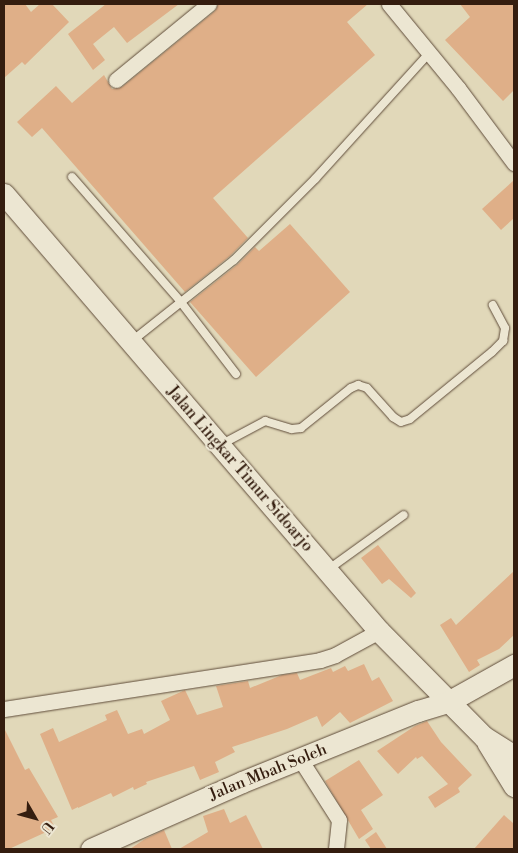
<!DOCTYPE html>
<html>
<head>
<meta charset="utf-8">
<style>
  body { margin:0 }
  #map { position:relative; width:518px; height:853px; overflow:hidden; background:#e1d8b9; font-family:"Libre Bodoni",serif }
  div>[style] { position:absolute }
  .building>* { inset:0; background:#dfaf88 }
  .roads { filter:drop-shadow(0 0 1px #5f4c3a) drop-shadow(0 0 1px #5f4c3a) }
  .lane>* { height:8px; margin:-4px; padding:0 4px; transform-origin:4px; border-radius:4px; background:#ece6d2 }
  .street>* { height:15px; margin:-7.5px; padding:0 7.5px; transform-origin:7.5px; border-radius:7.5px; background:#ece6d2 }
  .secondary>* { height:21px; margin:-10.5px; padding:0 10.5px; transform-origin:10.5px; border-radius:10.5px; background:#ece6d2 }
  span { translate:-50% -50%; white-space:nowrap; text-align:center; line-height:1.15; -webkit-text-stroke:4.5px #ece6d2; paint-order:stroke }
  .street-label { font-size:16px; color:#341d0f }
  .frame { position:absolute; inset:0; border:5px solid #341d0f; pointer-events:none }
  .north { position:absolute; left:10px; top:793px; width:50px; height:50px; -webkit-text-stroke:4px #ece6d2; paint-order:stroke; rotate:128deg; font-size:14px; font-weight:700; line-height:20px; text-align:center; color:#341d0f }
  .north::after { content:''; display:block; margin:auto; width:18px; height:22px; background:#341d0f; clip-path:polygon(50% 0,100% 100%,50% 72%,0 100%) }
</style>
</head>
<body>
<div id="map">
  <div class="building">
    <div style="clip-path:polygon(4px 4px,25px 4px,31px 12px,40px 4px,52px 4px,69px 22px,25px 65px,22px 62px,4px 78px)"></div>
    <div style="clip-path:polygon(106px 4px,179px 4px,127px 43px,114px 27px,93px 44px,105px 60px,93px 70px,68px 34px)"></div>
    <div style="clip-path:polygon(218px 4px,368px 4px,347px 22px,375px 55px,213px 198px,248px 238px,230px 256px,185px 292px,42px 128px,32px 137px,17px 122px,56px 86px,72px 103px,104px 75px,112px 89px,122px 87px,215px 11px)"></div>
    <div style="clip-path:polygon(460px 4px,514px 4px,514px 90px,503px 101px,445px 40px,470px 17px)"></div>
    <div style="clip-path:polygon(514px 180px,514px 218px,501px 230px,482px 209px)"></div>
    <div style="clip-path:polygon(290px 224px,350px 292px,256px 377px,190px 302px,238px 264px,255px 247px,259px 251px)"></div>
    <div style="clip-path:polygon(378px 545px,416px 593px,411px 598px,389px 579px,382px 584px,361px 558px)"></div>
    <div style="clip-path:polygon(514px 571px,514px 635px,499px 649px,477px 660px,480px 665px,469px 672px,440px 625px,451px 618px,456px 625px)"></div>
    <div style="clip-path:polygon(364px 664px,372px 681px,379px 677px,393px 701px,350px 723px,340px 712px,322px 727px,317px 716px,287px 729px,232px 747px,235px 752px,215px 762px,219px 772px,200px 780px,194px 766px,146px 782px,147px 784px,134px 790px,133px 787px,113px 797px,111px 793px,78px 808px,78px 807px,72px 810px,40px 734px,53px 728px,59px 742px,107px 720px,105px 715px,117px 710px,128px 734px,142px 729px,144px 734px,170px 720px,161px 701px,185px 690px,197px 715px,223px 707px,216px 686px,222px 685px,248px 681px,250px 688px,282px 675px,297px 673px,300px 680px,331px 668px,333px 672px,345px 666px,348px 671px)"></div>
    <div style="clip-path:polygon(427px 721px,441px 742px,472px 775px,458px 788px,460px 792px,435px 808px,428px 797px,448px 784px,422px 756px,417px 759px,416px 757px,398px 774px,377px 751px,415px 726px)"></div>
    <div style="clip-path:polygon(4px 728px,25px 770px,29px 768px,58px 817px,51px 820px,55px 828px,9px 849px,4px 849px)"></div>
    <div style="clip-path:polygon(359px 760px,383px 795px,361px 810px,373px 829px,359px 839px,325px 781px)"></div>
    <div style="clip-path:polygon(224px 809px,230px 823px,246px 815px,263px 849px,179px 849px,208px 832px,203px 816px)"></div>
    <div style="clip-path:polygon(504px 815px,514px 824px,514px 849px,474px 849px)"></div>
    <div style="clip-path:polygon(164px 830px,172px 849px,130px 849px,145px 839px)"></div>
    <div style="clip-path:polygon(376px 832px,387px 849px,371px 849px,365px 840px)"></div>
  </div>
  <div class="roads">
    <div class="lane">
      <div style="left:72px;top:177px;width:164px;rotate:48.9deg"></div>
      <div style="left:180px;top:301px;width:92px;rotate:52.5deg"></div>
      <div style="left:132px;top:341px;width:130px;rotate:-38.5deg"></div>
      <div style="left:234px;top:260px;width:115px;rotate:-45deg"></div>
      <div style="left:315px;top:179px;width:171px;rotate:-47.8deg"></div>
      <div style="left:222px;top:444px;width:49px;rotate:-28.1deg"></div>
      <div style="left:265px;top:421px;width:28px;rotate:17deg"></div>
      <div style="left:292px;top:429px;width:9px;rotate:-6deg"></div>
      <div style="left:301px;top:428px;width:64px;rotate:-38.7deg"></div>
      <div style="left:351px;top:388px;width:8px;rotate:-23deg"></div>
      <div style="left:358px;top:385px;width:9px;rotate:18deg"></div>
      <div style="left:367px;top:388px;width:39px;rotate:48deg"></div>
      <div style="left:393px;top:417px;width:9px;rotate:32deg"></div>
      <div style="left:401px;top:422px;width:9px;rotate:-18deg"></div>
      <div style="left:410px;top:419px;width:106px;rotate:-39.3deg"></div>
      <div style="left:492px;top:352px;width:16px;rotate:-45deg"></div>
      <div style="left:503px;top:341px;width:13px;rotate:-81deg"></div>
      <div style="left:505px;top:328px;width:26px;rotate:-118deg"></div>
      <div style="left:329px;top:569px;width:92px;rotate:-35.8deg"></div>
    </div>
    <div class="street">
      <div style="left:389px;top:4px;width:109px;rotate:50.6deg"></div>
      <div style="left:458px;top:88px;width:94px;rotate:53.3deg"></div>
      <div style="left:116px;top:80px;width:120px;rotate:-39.3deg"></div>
      <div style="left:4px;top:709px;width:320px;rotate:-8.8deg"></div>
      <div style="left:320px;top:660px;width:16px;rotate:-18deg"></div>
      <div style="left:335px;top:655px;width:50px;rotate:-28.6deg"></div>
      <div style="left:300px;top:759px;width:72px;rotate:57.4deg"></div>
      <div style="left:339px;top:820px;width:29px;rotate:96deg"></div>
    </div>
    <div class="secondary">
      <div style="left:4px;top:194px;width:576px;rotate:49.37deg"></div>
      <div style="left:379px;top:631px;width:149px;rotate:45.3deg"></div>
      <div style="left:484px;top:737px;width:36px;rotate:32deg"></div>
      <div style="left:487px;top:742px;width:52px;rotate:58.5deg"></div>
      <div style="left:91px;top:849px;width:165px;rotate:-23.9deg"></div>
      <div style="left:242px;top:782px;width:190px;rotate:-22deg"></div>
      <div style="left:418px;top:711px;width:31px;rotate:-17deg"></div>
      <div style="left:448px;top:702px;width:76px;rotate:-29.3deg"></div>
    </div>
  </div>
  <div class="street-label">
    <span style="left:240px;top:469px;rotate:49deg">Jalan Lingkar Timur Sidoarjo</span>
    <span style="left:268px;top:772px;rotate:-22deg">Jalan Mbah Soleh</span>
  </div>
  <div class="frame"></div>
  <div class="north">U</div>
</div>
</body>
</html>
